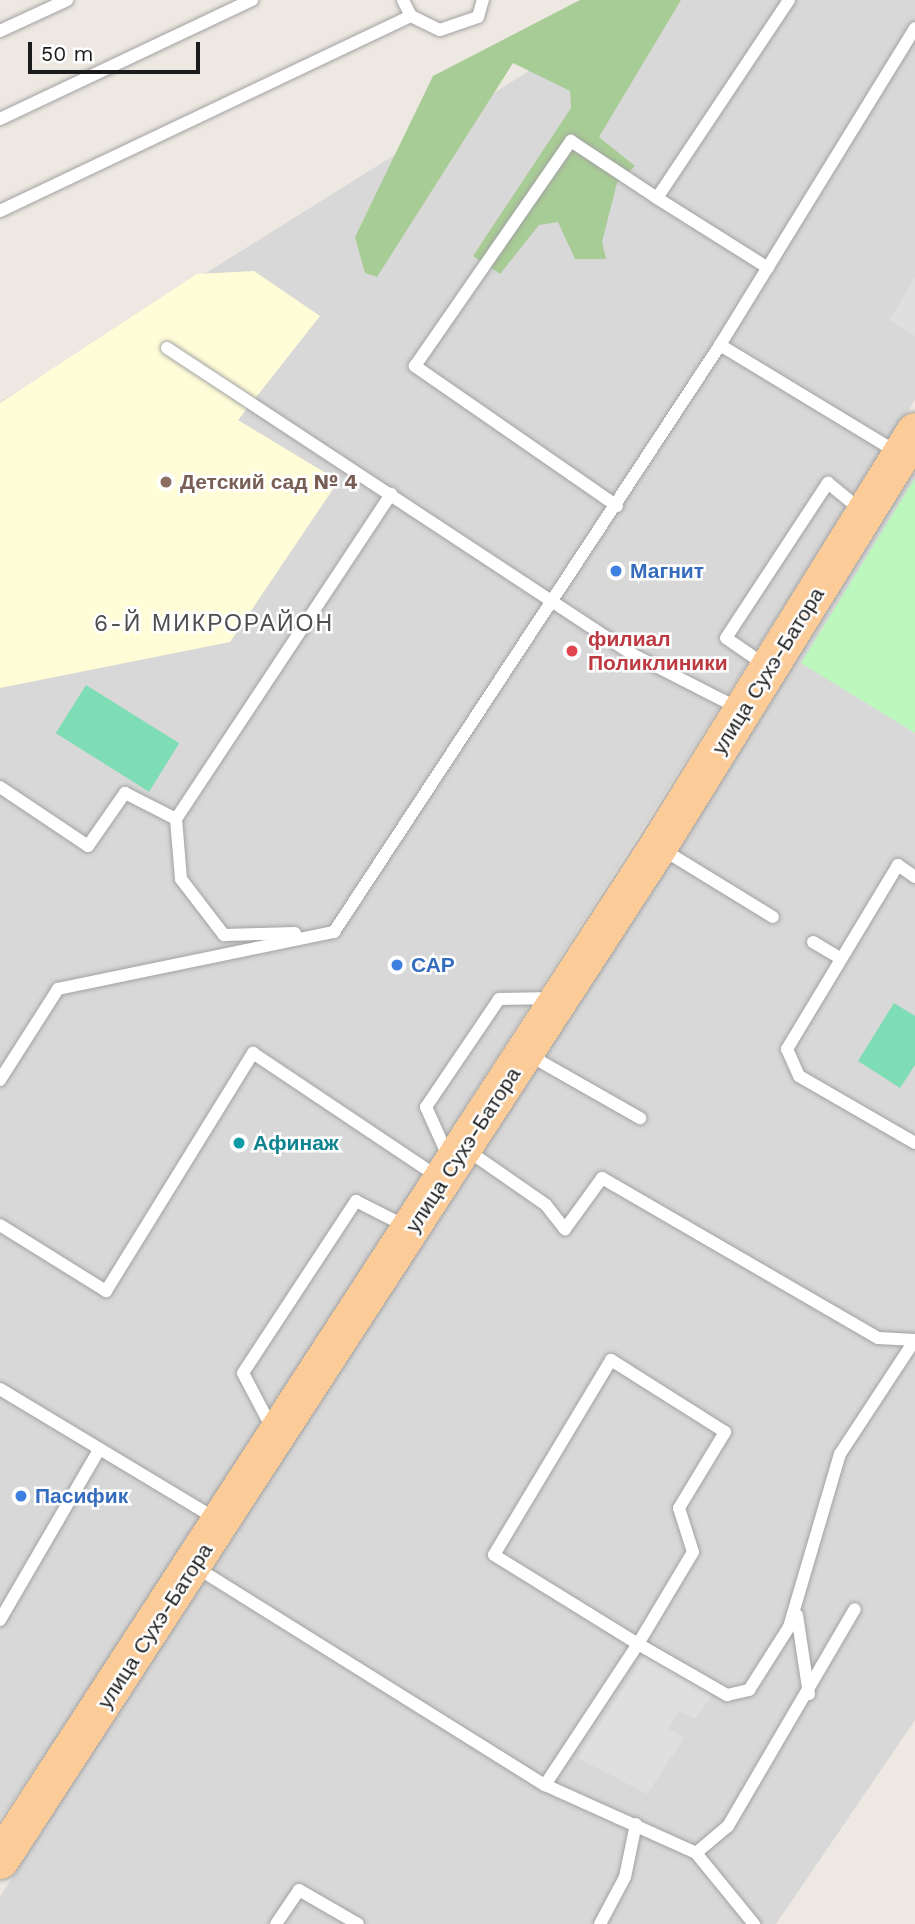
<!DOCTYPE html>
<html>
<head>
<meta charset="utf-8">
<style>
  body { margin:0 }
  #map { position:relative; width:915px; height:1924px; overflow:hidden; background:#ede8e1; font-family:"Work Sans",sans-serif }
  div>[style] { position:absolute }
  .residential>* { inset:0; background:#d9d8d8 }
  .education>* { inset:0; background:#fffdd8 }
  .forest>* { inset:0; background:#a8cc95 }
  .park>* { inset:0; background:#bcf8be }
  .pitch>* { inset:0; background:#7eddb4; transform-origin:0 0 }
  .parking>* { inset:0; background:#dfdfdf }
  .roads { filter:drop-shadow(0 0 2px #a2a2a2) drop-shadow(0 0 2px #a2a2a2) }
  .lane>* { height:12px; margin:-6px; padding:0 6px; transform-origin:6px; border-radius:6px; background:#fff }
  .primary>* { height:38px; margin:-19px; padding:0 19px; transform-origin:19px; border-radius:19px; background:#fbcc98 }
  .dots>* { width:19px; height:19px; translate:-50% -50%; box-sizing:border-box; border:4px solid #fff; border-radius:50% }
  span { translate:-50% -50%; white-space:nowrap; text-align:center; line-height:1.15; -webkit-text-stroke:5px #fff; paint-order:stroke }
  .education-label { font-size:21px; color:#785e54; font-weight:700 }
  .left { translate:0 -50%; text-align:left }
  .shop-label { font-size:21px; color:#366cbe; font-weight:700 }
  .health-label { font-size:21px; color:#be3a42; font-weight:700 }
  .street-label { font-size:21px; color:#1b1b1b }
  .culture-label { font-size:21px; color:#0d838f; font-weight:700 }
  .neighbourhood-label { font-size:23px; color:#4e4e4e; letter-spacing:2px }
  .scale { position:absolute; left:28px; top:42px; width:172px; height:32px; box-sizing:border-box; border:4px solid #1b1b1b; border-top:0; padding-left:9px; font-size:21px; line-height:24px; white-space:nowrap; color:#1b1b1b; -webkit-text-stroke:5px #fff; paint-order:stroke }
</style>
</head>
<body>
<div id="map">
  <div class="residential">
    <div style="clip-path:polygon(642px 0,915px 0,915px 400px,146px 1608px,0 1819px,0 402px)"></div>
    <div style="clip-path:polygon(915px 456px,915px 1720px,776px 1924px,0 1924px,0 1897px)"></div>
  </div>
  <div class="education">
    <div style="clip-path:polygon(254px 271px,320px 316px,238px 420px,329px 475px,333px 489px,230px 642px,0 688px,0 403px,197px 274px)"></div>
  </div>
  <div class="forest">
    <div style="clip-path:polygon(580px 0,681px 0,599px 137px,635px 166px,617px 183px,602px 242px,606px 259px,575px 259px,558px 222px,539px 225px,500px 274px,473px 256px,571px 108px,570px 91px,513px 63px,377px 277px,365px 273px,355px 237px,433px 76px)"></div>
  </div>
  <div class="park">
    <div style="clip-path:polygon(915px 478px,915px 733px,801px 663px)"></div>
  </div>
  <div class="pitch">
    <div style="left:86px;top:685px;width:110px;height:57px;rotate:32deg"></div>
    <div style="clip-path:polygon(894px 1003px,915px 1016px,915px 1065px,900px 1088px,858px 1061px)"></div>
  </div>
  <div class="parking">
    <div style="clip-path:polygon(915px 278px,915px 336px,889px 320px)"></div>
    <div style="clip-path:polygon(645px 1655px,712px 1695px,695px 1719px,679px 1710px,668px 1728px,684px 1738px,647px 1794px,578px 1758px)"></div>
  </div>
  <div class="roads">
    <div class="lane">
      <div style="left:411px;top:16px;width:32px;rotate:26deg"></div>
      <div style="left:440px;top:30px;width:40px;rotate:-18.9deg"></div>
      <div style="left:478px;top:17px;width:18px;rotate:-74deg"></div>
      <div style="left:0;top:31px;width:74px;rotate:-24.8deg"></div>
      <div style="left:0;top:119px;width:279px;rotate:-25.3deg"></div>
      <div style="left:657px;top:198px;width:131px;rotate:32.2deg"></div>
      <div style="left:0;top:211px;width:455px;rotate:-25.4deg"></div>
      <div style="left:411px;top:16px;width:18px;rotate:-117deg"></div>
      <div style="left:720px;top:345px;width:207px;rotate:31.2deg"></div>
      <div style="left:167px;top:348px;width:557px;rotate:33.35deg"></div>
      <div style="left:632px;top:654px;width:119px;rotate:27deg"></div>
      <div style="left:617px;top:506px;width:246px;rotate:-145.3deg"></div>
      <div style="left:415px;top:366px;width:274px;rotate:-55.3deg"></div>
      <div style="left:571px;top:141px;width:103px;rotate:33.5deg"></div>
      <div style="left:657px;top:198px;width:238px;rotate:-56.3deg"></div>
      <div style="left:765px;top:665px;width:47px;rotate:-145.3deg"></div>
      <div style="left:726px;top:638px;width:186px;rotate:-56.7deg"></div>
      <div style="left:828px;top:483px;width:43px;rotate:39.3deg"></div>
      <div style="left:0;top:787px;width:106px;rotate:33.8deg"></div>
      <div style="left:88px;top:846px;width:65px;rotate:-55.1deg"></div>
      <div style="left:125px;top:793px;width:57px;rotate:27deg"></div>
      <div style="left:176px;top:819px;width:60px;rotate:85.2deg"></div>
      <div style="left:181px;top:879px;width:71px;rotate:52.5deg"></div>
      <div style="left:224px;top:935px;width:71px;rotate:-1.6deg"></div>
      <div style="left:176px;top:819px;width:390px;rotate:-56.5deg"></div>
      <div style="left:662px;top:849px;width:130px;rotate:31.5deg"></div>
      <div style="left:915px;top:877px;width:21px;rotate:-145deg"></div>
      <div style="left:898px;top:865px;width:215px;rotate:121.1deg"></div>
      <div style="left:787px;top:1049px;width:30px;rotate:66deg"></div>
      <div style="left:799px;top:1076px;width:134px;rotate:30deg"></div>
      <div style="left:813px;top:942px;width:31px;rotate:31deg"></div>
      <div style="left:529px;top:1055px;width:128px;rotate:29.6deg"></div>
      <div style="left:0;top:1080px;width:108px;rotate:-57.5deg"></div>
      <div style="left:58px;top:989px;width:282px;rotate:-11.7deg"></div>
      <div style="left:334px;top:932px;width:703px;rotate:-56.67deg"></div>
      <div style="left:720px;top:345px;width:372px;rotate:-58.4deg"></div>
      <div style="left:467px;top:1150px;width:96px;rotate:34.8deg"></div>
      <div style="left:546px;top:1205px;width:31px;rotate:52deg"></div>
      <div style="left:565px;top:1229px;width:63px;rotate:-54deg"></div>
      <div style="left:602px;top:1178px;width:319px;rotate:30.1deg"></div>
      <div style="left:878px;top:1338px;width:37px;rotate:3deg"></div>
      <div style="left:449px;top:1158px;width:56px;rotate:-114.3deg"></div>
      <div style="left:426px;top:1107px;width:130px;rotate:-55.9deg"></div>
      <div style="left:499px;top:999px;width:55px;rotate:-1deg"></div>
      <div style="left:0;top:1225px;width:125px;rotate:31.9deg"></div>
      <div style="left:106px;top:1291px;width:280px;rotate:-58.3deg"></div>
      <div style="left:253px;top:1053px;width:223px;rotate:33.8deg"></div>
      <div style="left:0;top:1389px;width:252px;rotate:31deg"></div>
      <div style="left:273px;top:1430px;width:64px;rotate:-117.8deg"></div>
      <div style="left:243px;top:1373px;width:206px;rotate:-56.7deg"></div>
      <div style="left:356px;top:1201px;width:55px;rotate:27deg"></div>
      <div style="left:194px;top:1566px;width:414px;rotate:32deg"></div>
      <div style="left:545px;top:1785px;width:169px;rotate:-56.6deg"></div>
      <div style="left:638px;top:1644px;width:107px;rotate:-59.1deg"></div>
      <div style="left:693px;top:1552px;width:46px;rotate:-107.7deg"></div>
      <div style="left:679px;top:1508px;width:89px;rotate:-58.8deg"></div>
      <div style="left:725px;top:1432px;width:135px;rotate:-147.7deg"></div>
      <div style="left:611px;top:1360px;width:227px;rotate:121deg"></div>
      <div style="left:494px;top:1555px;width:169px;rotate:31.7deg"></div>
      <div style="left:638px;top:1644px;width:103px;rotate:29.8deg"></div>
      <div style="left:727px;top:1695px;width:23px;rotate:-13deg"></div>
      <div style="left:749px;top:1690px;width:75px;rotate:-57.6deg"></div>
      <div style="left:789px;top:1627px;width:180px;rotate:-73.6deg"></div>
      <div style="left:840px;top:1454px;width:136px;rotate:-56.7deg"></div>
      <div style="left:797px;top:1615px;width:80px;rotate:81.4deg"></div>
      <div style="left:0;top:1620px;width:197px;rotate:-59.8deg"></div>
      <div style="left:545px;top:1785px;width:166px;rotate:24.2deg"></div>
      <div style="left:696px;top:1853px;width:92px;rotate:50.8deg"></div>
      <div style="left:696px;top:1853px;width:42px;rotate:-40.2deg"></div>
      <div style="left:728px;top:1826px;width:251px;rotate:-59.7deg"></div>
      <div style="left:276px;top:1924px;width:41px;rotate:-55.9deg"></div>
      <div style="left:299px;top:1890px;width:68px;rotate:30deg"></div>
      <div style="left:600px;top:1924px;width:53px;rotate:-62deg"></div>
      <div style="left:625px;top:1877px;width:54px;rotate:-78.3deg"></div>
    </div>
    <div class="primary">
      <div style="left:0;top:1860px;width:1208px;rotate:-56.99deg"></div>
      <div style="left:658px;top:847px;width:488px;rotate:-58.2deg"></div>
    </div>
  </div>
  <div class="dots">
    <div style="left:166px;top:482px;background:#8d6e63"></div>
    <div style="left:616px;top:571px;background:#3f7fe0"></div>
    <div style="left:572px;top:651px;background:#e0444e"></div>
    <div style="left:397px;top:965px;background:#3f7fe0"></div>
    <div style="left:239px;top:1143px;background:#0f9aa8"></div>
    <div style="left:21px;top:1496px;background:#3f7fe0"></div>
  </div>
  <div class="education-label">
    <span class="left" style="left:180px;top:482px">Детский сад № 4</span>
  </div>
  <div class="shop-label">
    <span class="left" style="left:630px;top:571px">Магнит</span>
    <span class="left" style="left:411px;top:965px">САР</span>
    <span class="left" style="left:35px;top:1496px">Пасифик</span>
  </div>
  <div class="health-label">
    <span class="left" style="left:588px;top:651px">филиал<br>Поликлиники</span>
  </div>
  <div class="street-label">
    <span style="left:768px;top:671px;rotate:-58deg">улица Сухэ-Батора</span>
    <span style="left:463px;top:1150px;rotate:-57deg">улица Сухэ-Батора</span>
    <span style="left:155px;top:1626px;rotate:-57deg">улица Сухэ-Батора</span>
  </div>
  <div class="culture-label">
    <span class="left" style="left:253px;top:1143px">Афинаж</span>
  </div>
  <div class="neighbourhood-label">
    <span style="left:214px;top:624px">6-Й МИКРОРАЙОН</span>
  </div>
  <div class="scale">50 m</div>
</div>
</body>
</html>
